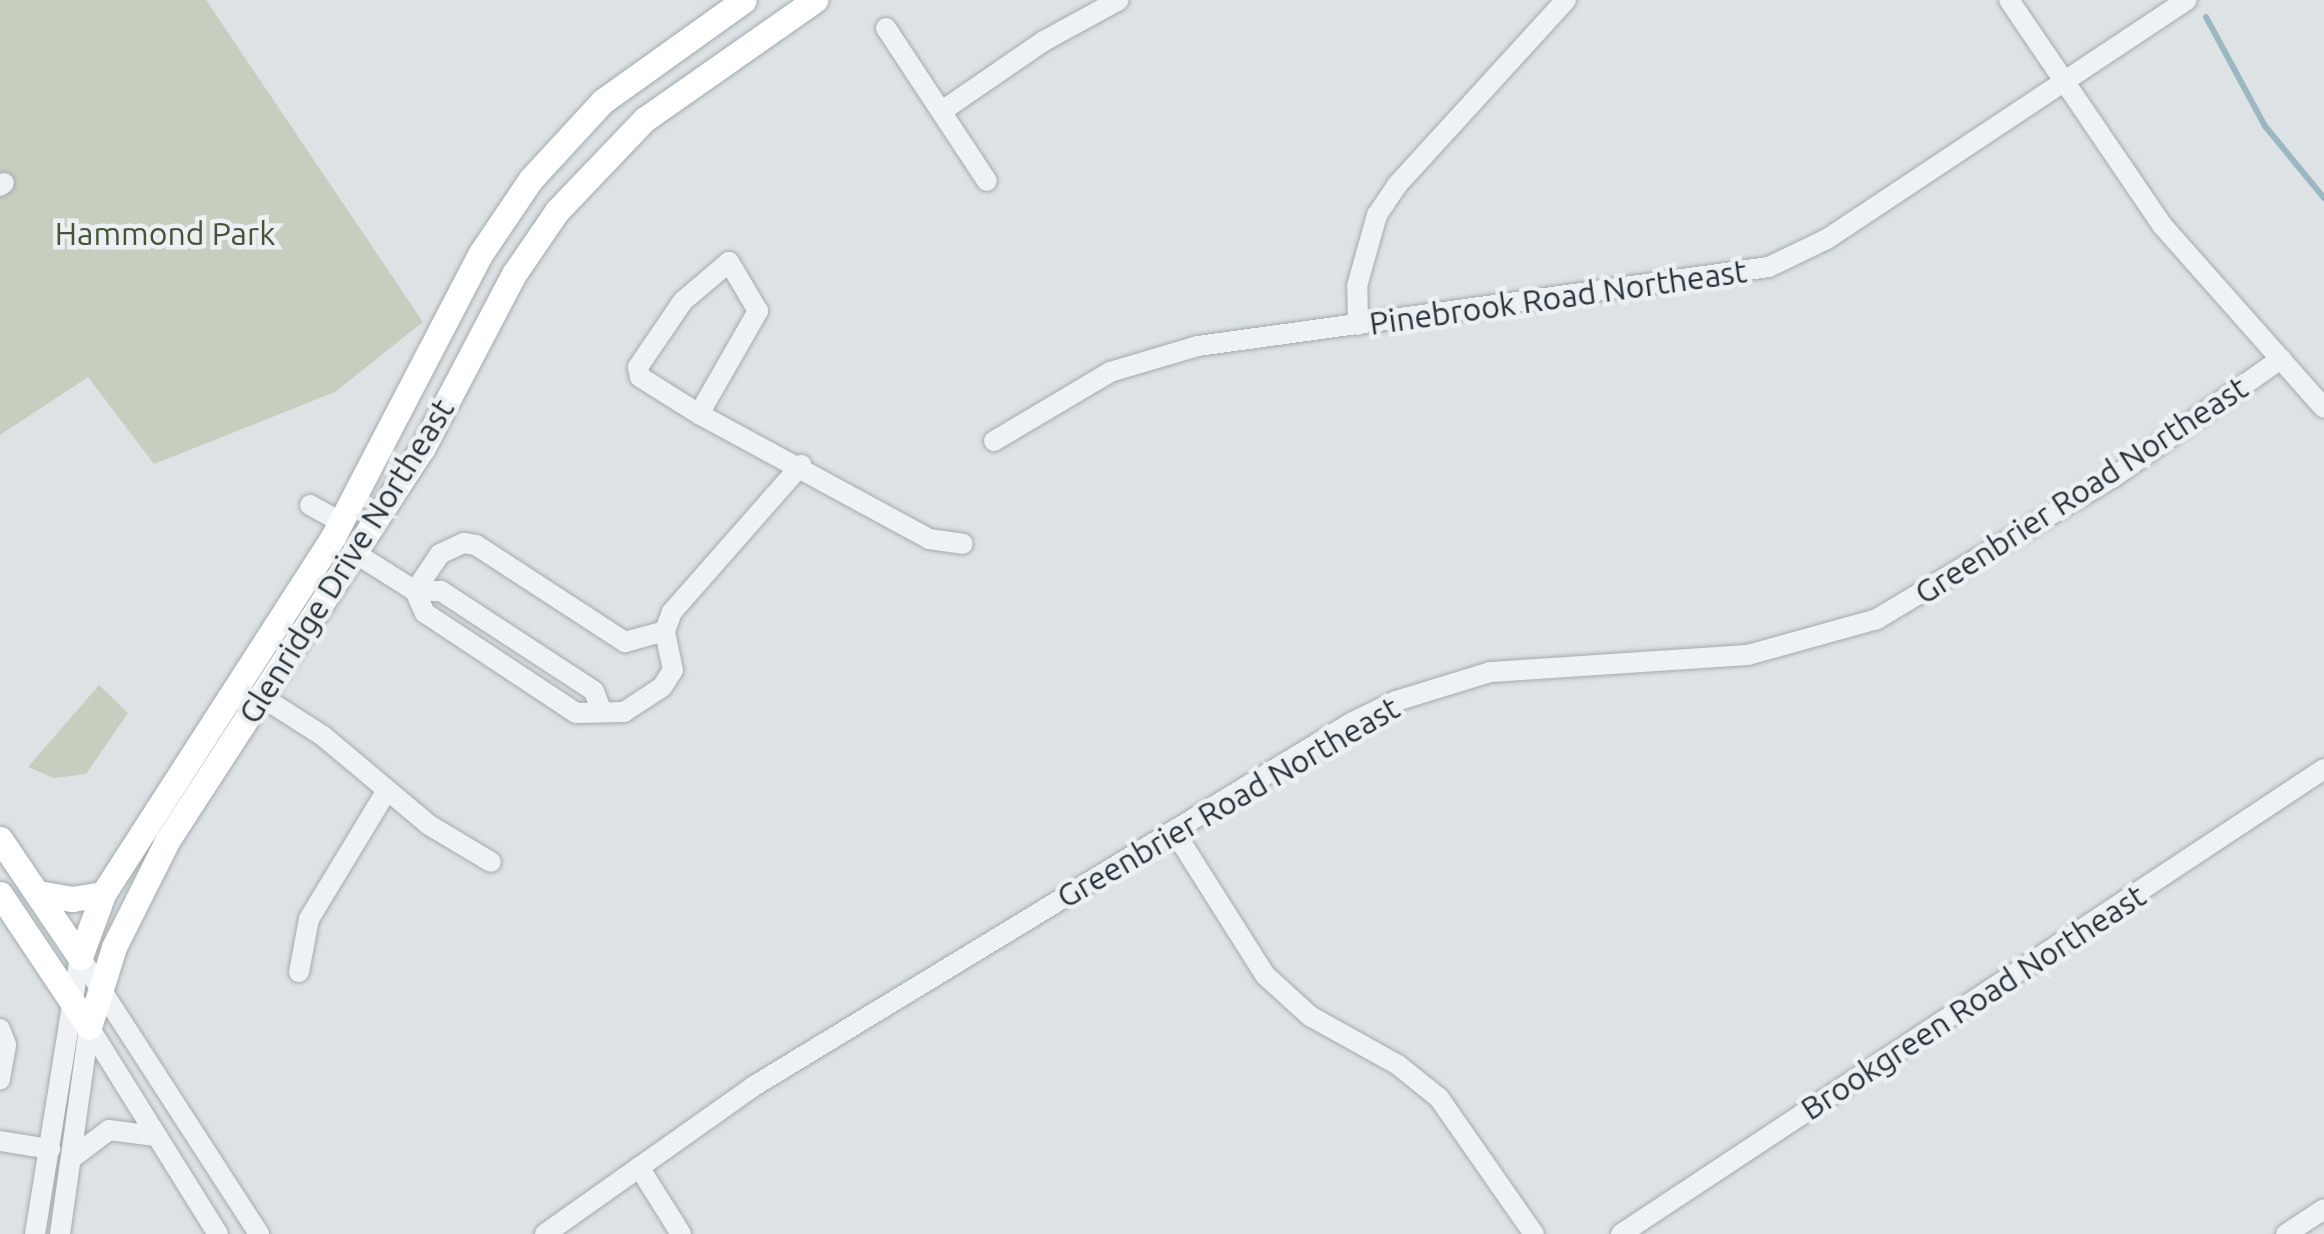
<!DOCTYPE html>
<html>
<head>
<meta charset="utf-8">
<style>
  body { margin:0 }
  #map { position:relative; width:2324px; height:1234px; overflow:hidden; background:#dde2e5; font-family:Ubuntu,sans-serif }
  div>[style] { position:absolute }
  .green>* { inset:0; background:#c6cebf }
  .stream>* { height:6px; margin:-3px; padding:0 3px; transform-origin:3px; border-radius:3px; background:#9bb7c2 }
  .roads { filter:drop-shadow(0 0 2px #a3aaae) drop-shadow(0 0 2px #a3aaae) }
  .minor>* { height:20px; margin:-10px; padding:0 10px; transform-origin:10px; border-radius:10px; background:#eff2f4 }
  .major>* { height:25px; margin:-12.5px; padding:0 12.5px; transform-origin:12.5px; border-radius:12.5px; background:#fff }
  span { translate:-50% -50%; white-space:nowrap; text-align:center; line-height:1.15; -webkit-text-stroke:9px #ecf0f3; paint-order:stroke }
  .park-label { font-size:32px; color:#435437 }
  .street-label { font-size:32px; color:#28323a }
</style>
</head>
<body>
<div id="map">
  <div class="green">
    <div style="clip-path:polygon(0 0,206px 0,423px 322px,335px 392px,154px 464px,88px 377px,0 435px)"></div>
    <div style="clip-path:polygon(99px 685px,128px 713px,86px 774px,54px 778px,28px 767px)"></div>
  </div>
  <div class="stream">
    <div style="left:2206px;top:17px;width:124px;rotate:61.6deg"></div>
    <div style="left:2265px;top:126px;width:93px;rotate:50.7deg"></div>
  </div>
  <div class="roads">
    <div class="minor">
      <div style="left:2009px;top:0;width:272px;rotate:55.8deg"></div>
      <div style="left:2162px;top:225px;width:244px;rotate:48.5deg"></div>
      <div style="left:886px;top:28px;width:183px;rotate:56.6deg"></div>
      <div style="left:942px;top:111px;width:124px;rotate:-34.5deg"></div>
      <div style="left:1044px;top:41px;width:85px;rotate:-28.7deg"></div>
      <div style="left:0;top:186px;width:5px;rotate:-37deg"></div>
      <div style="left:1358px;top:325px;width:39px;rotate:-91deg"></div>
      <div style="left:1357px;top:286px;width:74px;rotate:-74.3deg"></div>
      <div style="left:1377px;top:215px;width:36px;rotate:-56deg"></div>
      <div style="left:1397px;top:185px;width:251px;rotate:-47.6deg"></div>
      <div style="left:699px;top:414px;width:119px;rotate:-60.2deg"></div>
      <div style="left:758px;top:311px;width:57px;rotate:-120.6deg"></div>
      <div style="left:729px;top:262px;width:60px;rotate:139.7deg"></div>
      <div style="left:683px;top:301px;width:80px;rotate:124.3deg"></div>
      <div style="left:638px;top:367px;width:10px;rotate:79deg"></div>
      <div style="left:640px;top:377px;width:70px;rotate:32.1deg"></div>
      <div style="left:699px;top:414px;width:262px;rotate:28.5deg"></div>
      <div style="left:929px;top:539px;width:34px;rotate:8deg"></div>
      <div style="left:994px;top:441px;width:135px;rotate:-30.7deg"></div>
      <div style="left:1110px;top:372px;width:92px;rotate:-16.5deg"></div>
      <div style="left:1198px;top:346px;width:576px;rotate:-7.88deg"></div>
      <div style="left:1769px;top:267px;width:64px;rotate:-25.8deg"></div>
      <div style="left:1827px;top:239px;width:432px;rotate:-33.6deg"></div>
      <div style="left:310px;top:505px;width:35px;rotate:29deg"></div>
      <div style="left:355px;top:553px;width:71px;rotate:32.3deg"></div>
      <div style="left:415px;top:591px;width:45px;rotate:-56deg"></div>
      <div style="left:440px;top:554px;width:26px;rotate:-25deg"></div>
      <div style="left:464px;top:543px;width:12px;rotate:9deg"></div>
      <div style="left:476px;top:545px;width:178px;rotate:33.1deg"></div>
      <div style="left:625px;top:642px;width:41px;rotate:-15.4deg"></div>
      <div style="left:262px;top:697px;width:72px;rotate:32.6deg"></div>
      <div style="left:323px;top:736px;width:138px;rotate:40deg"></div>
      <div style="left:429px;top:825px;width:72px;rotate:30.8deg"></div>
      <div style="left:602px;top:712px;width:22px;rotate:-111deg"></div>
      <div style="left:594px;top:691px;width:183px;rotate:-146.8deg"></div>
      <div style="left:441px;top:591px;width:26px;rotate:180deg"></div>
      <div style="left:415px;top:591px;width:24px;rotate:66deg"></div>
      <div style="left:425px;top:613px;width:181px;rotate:33.5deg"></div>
      <div style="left:576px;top:713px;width:48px;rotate:-1.2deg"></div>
      <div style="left:624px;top:712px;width:45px;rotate:-33.3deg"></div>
      <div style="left:662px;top:687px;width:20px;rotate:-57deg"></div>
      <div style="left:673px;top:670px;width:40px;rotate:-102deg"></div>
      <div style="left:665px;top:631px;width:20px;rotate:-70deg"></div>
      <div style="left:672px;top:612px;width:196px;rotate:-48.7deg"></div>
      <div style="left:1174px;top:831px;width:170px;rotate:57.7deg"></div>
      <div style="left:1265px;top:975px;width:61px;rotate:42.3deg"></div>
      <div style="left:1310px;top:1016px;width:101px;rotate:29.1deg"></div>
      <div style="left:1398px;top:1065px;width:53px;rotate:38.8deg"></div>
      <div style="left:1439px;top:1098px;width:166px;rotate:55.1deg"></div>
      <div style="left:80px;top:957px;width:330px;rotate:57.1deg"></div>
      <div style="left:299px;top:972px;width:54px;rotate:-79.3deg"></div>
      <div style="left:309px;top:919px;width:149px;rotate:-58.8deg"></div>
      <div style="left:89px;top:1027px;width:244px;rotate:58.1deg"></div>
      <div style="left:0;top:1029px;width:17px;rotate:69deg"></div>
      <div style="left:6px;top:1045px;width:35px;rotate:100deg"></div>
      <div style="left:0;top:1141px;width:51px;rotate:9.1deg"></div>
      <div style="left:72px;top:1158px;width:46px;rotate:-37.1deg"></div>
      <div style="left:109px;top:1130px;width:45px;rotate:7.6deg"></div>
      <div style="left:639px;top:1167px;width:79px;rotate:57.9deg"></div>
      <div style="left:35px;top:1234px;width:281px;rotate:-80.8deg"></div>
      <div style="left:60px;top:1234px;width:209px;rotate:-82deg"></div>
      <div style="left:545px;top:1234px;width:256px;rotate:-35.3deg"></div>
      <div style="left:754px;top:1086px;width:699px;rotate:-31.3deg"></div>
      <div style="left:1351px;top:723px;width:50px;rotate:-26.1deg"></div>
      <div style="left:1396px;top:701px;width:98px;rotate:-17.1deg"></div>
      <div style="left:1490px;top:672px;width:259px;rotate:-3.8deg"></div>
      <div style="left:1748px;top:655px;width:134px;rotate:-15.6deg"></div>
      <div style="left:1877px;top:619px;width:274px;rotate:-31deg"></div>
      <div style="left:2112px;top:478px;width:207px;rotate:-35.2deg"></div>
      <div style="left:1621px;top:1234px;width:843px;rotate:-33.48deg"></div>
      <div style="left:2286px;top:1234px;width:45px;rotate:-33.3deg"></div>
    </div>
    <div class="major">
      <div style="left:0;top:839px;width:143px;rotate:55.9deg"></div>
      <div style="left:38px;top:893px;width:35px;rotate:10deg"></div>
      <div style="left:72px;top:899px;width:31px;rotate:-9deg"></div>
      <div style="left:0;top:894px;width:160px;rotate:56.2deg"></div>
      <div style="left:80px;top:957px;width:67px;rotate:-69.9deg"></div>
      <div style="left:103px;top:894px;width:425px;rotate:-57.2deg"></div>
      <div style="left:333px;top:537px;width:320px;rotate:-62.5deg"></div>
      <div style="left:481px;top:253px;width:89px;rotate:-56deg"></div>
      <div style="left:531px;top:179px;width:106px;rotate:-47.3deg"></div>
      <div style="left:603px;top:101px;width:173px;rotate:-35.6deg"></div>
      <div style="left:89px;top:1027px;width:84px;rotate:-72.6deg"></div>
      <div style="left:114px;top:947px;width:119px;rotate:-63.4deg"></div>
      <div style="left:167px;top:841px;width:468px;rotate:-57deg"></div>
      <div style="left:422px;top:449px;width:198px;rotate:-62.3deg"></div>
      <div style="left:514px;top:274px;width:76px;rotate:-55.7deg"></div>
      <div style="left:557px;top:211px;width:127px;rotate:-46.3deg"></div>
      <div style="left:645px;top:119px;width:208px;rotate:-35deg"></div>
    </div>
  </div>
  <div class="park-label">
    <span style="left:165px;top:233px">Hammond Park</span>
  </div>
  <div class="street-label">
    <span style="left:1558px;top:297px;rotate:-8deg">Pinebrook Road Northeast</span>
    <span style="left:2081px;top:490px;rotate:-33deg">Greenbrier Road Northeast</span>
    <span style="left:346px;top:561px;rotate:-58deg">Glenridge Drive Northeast</span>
    <span style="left:1228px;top:802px;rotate:-30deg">Greenbrier Road Northeast</span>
    <span style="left:1973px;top:1002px;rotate:-33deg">Brookgreen Road Northeast</span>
  </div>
</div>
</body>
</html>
